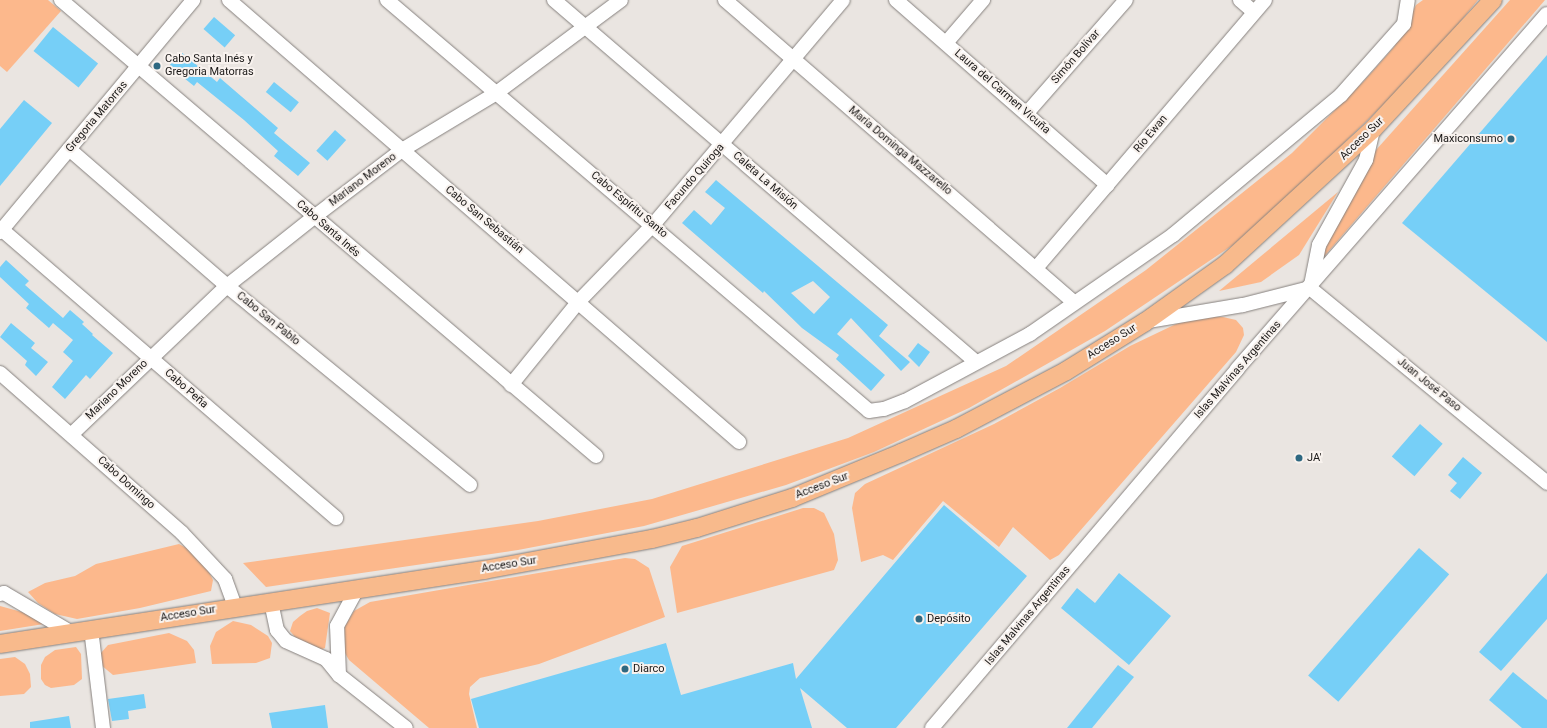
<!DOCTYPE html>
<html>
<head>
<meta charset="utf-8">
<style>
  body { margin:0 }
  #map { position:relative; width:1547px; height:728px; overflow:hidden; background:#eae5e1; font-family:Roboto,sans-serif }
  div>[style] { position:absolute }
  .green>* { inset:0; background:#fcb88c }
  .building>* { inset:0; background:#76cff7; transform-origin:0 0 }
  .roads { filter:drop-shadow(0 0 1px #86817e) drop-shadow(0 0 1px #86817e) }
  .minor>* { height:14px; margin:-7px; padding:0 7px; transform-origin:7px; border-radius:7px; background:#fff }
  .major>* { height:18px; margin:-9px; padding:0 9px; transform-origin:9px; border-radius:9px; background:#f8ba8c }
  .dots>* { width:11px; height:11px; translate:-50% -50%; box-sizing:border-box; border:2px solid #f8f2ee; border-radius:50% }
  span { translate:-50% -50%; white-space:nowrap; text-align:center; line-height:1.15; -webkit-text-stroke:4px #f8f2ee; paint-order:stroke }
  .street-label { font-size:11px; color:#1a1817 }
  .poi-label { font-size:11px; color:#1a1817 }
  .left { translate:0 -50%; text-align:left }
  .right { translate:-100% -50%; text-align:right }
</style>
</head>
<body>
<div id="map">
  <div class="green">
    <div style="clip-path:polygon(0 0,48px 0,61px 11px,7px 72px,0 66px)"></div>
    <div style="clip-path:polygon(1423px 0,1478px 0,1426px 63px,1311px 175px,1233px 245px,1105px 331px,969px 408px,874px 452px,786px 485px,644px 526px,518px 550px,266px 587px,243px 563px,538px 521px,652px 499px,848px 438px,1006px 366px,1146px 270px,1292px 153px,1364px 81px,1394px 47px,1416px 5px)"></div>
    <div style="clip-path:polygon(1510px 0,1545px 0,1322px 259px,1329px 238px,1376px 150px)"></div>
    <div style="clip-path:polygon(1338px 192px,1299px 255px,1261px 282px,1219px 291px)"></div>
    <div style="clip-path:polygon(1200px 316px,1223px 317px,1236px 320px,1243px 328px,1244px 335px,1236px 352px,1059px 555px,1050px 560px,1013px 527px,999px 547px,943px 501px,893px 560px,883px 555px,861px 562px,852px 508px,855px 493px,865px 484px,994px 424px,1060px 388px,1130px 346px,1176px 324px)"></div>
    <div style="clip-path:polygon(803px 508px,814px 508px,824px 513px,834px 534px,838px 560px,834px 570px,677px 613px,670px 567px,682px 546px)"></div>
    <div style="clip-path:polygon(179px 544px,190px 550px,208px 570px,213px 580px,211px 591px,140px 608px,77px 619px,55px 614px,38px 603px,28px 592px,45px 583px,75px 576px,96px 564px)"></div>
    <div style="clip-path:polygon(625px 558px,635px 559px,649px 568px,665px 617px,539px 664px,480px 678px,470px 687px,469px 694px,477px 728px,429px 728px,349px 660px,342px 648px,345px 626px,354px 611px,370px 602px)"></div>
    <div style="clip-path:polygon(0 606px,40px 617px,44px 624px,0 631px)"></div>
    <div style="clip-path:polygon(317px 608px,330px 613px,325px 648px,317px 651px,295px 637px,290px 631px,293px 622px,300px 616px,307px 611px)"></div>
    <div style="clip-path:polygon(233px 621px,251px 625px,268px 636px,272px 643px,270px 658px,256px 663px,212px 664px,210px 646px,216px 632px)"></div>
    <div style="clip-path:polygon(169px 633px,187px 641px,194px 650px,196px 663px,113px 675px,101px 665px,100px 654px,108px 645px)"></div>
    <div style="clip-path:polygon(76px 647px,81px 654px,82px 679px,74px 685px,51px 688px,45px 685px,41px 679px,41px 665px,45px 657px,55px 650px)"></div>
    <div style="clip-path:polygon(15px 657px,25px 664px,30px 674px,31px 687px,24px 694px,0 696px,0 659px)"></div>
  </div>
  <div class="building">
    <div style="left:214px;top:17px;width:28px;height:16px;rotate:41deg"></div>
    <div style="left:53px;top:27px;width:58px;height:31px;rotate:39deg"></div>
    <div style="clip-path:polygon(181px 52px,217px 82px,220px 78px,278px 128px,274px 133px,310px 163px,298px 176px,274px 156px,278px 151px,244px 120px,197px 82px,194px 86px,169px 66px)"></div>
    <div style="clip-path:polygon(1547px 55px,1547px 342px,1402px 223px)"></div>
    <div style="left:274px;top:82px;width:32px;height:13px;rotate:39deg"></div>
    <div style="clip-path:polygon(24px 100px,52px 123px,0 186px,0 129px)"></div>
    <div style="left:335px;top:130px;width:15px;height:28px;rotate:42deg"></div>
    <div style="clip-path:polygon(evenodd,716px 180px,888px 325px,879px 336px,910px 362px,901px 371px,851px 318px,837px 334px,885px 375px,871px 391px,836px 359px,839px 355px,802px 328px,764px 291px,763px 293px,682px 223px,694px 210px,711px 225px,725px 208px,705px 192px,716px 180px,813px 281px,830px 297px,814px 314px,791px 293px,813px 281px)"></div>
    <div style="clip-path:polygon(6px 260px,29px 281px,25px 285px,63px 318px,70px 310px,84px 322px,82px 324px,93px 334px,92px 335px,113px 353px,90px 379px,86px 375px,65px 399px,52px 387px,73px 361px,63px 352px,73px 340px,53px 323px,49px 328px,26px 308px,29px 304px,0 277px,0 267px)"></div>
    <div style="clip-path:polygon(11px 323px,35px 343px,31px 348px,48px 362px,36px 376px,25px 365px,27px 361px,0 337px)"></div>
    <div style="clip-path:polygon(918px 343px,930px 352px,919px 367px,908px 356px)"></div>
    <div style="left:1420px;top:424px;width:30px;height:43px;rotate:41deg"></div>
    <div style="clip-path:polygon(1463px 457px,1482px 473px,1460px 499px,1450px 491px,1457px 483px,1448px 475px)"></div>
    <div style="clip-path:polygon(944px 505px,1027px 576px,896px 728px,847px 728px,800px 688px,812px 728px,479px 728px,471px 699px,666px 643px,681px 695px,793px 663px,796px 679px)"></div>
    <div style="left:1419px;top:548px;width:40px;height:169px;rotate:41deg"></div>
    <div style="clip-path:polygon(1119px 573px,1171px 616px,1129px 665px,1061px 608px,1077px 588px,1095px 603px)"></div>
    <div style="clip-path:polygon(1547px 573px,1547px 619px,1501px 671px,1479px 652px)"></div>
    <div style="clip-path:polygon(1118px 665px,1134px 677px,1092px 728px,1067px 728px)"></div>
    <div style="clip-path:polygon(1513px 672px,1547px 700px,1547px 728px,1522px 728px,1489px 700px)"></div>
    <div style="clip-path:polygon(144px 694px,146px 708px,128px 711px,129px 719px,112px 721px,108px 699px)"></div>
    <div style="clip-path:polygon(325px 705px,328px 728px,272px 728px,269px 713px)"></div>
    <div style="clip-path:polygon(69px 716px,71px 728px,30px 728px,30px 722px)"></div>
  </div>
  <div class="roads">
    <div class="minor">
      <div style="left:61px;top:0;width:703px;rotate:40.44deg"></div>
      <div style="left:229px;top:0;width:675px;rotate:40.91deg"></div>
      <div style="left:387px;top:0;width:633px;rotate:40.45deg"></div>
      <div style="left:869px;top:411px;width:15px;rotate:-8deg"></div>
      <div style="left:884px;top:409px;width:22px;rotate:-21deg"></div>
      <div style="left:905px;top:401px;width:142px;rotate:-28.2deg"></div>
      <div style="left:1030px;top:334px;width:174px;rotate:-34.7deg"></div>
      <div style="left:1173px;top:235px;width:219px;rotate:-39.8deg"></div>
      <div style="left:1341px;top:95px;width:95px;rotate:-48.4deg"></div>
      <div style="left:1404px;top:24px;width:24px;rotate:-81deg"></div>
      <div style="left:554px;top:0;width:556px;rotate:40.62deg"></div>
      <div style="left:725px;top:0;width:462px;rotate:40.9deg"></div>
      <div style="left:896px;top:0;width:281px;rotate:41.2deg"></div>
      <div style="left:1240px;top:0;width:18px;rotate:41deg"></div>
      <div style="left:946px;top:43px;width:57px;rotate:-49.3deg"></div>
      <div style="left:1027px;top:113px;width:150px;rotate:-48.8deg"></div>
      <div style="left:69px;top:149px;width:209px;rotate:40.9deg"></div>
      <div style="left:227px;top:286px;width:314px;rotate:39.3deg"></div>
      <div style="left:0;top:228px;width:444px;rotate:40.8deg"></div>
      <div style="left:0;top:232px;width:302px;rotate:-50.2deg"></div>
      <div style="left:1037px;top:267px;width:351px;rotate:-49.5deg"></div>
      <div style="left:1311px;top:285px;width:41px;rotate:-78.7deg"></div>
      <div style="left:1319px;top:245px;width:97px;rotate:-61.1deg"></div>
      <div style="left:1366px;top:160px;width:32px;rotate:-77deg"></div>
      <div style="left:1310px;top:288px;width:307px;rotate:39.4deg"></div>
      <div style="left:1148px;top:321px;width:96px;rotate:-9.6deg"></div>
      <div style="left:1243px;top:305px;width:69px;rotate:-14.2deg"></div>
      <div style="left:0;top:373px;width:242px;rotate:41.3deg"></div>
      <div style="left:182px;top:533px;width:63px;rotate:46.9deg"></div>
      <div style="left:225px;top:579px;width:30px;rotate:70deg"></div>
      <div style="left:511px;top:385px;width:108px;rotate:-51deg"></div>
      <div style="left:579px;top:301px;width:106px;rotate:-45.8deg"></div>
      <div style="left:653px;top:225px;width:294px;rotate:-49.8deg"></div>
      <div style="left:72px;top:434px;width:214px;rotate:-43.7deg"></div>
      <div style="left:227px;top:286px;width:111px;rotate:-38.4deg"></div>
      <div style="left:314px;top:217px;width:111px;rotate:-37.3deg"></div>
      <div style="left:402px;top:150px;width:109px;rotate:-31.1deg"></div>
      <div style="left:495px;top:94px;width:157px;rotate:-36.7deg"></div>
      <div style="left:0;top:594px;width:4px;rotate:-14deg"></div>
      <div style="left:4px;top:593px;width:79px;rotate:30.5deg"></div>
      <div style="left:271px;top:602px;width:29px;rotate:78deg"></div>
      <div style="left:277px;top:630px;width:14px;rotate:51deg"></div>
      <div style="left:286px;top:641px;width:44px;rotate:24.2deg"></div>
      <div style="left:326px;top:659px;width:21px;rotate:51deg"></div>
      <div style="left:339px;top:675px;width:85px;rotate:38.3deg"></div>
      <div style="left:91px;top:629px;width:100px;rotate:83.1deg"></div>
      <div style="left:339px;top:675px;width:49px;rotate:-92.3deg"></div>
      <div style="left:337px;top:626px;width:42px;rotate:-61.6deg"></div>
      <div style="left:932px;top:728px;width:471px;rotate:-49.6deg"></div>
      <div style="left:1237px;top:369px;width:471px;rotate:-48.9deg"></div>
    </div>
    <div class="major">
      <div style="left:0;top:644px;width:490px;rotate:-8.7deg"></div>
      <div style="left:484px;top:570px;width:171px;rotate:-10.5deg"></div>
      <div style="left:652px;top:539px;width:46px;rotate:-13.7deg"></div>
      <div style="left:697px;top:528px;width:100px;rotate:-17.5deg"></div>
      <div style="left:792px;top:498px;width:118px;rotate:-22.4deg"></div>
      <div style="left:901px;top:453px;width:60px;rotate:-23.6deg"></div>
      <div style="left:956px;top:429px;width:124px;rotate:-27.8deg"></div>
      <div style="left:1066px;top:371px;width:93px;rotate:-31.8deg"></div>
      <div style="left:1145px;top:322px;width:98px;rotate:-35.5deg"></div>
      <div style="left:1225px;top:265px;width:201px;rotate:-42.6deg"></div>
      <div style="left:1373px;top:129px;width:176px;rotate:-47.1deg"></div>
    </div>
  </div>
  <div class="dots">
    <div style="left:157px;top:66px;background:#2e6881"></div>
    <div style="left:1511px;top:139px;background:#2e6881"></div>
    <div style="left:1299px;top:458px;background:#2e6881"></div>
    <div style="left:919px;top:619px;background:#2e6881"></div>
    <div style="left:625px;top:669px;background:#2e6881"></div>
  </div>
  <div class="street-label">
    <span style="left:1076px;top:57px;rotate:-49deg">Simón Bolívar</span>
    <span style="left:1002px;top:92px;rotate:41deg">Laura del Carmen Vicuña</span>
    <span style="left:97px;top:117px;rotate:-50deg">Gregoria Matorras</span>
    <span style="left:1151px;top:134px;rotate:-50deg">Río Ewan</span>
    <span style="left:1362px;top:139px;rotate:-44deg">Acceso Sur</span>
    <span style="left:900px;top:151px;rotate:40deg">María Dominga Mazzarello</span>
    <span style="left:695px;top:177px;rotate:-49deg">Facundo Quiroga</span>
    <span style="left:363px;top:180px;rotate:-37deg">Mariano Moreno</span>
    <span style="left:765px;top:181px;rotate:41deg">Caleta La Misión</span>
    <span style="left:629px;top:205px;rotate:40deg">Cabo Espíritu Santo</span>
    <span style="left:484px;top:220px;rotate:40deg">Cabo San Sebastián</span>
    <span style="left:328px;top:229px;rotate:41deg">Cabo Santa Inés</span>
    <span style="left:268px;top:319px;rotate:39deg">Cabo San Pablo</span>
    <span style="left:1112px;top:342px;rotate:-32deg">Acceso Sur</span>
    <span style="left:1238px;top:370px;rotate:-49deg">Islas Malvinas Argentinas</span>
    <span style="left:1429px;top:385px;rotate:39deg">Juan José Paso</span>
    <span style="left:186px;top:389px;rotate:41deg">Cabo Peña</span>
    <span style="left:117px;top:390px;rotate:-44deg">Mariano Moreno</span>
    <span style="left:126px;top:483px;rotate:42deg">Cabo Domingo</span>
    <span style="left:822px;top:486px;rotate:-21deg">Acceso Sur</span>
    <span style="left:509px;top:565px;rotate:-9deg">Acceso Sur</span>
    <span style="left:188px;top:614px;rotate:-9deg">Acceso Sur</span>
    <span style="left:1028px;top:616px;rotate:-50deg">Islas Malvinas Argentinas</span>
  </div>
  <div class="poi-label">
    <span class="left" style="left:165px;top:66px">Cabo Santa Inés y<br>Gregoria Matorras</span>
    <span class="right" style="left:1503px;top:139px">Maxiconsumo</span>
    <span class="left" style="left:1307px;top:458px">JA'</span>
    <span class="left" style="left:927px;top:619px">Depósito</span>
    <span class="left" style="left:633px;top:669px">Diarco</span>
  </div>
</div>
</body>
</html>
